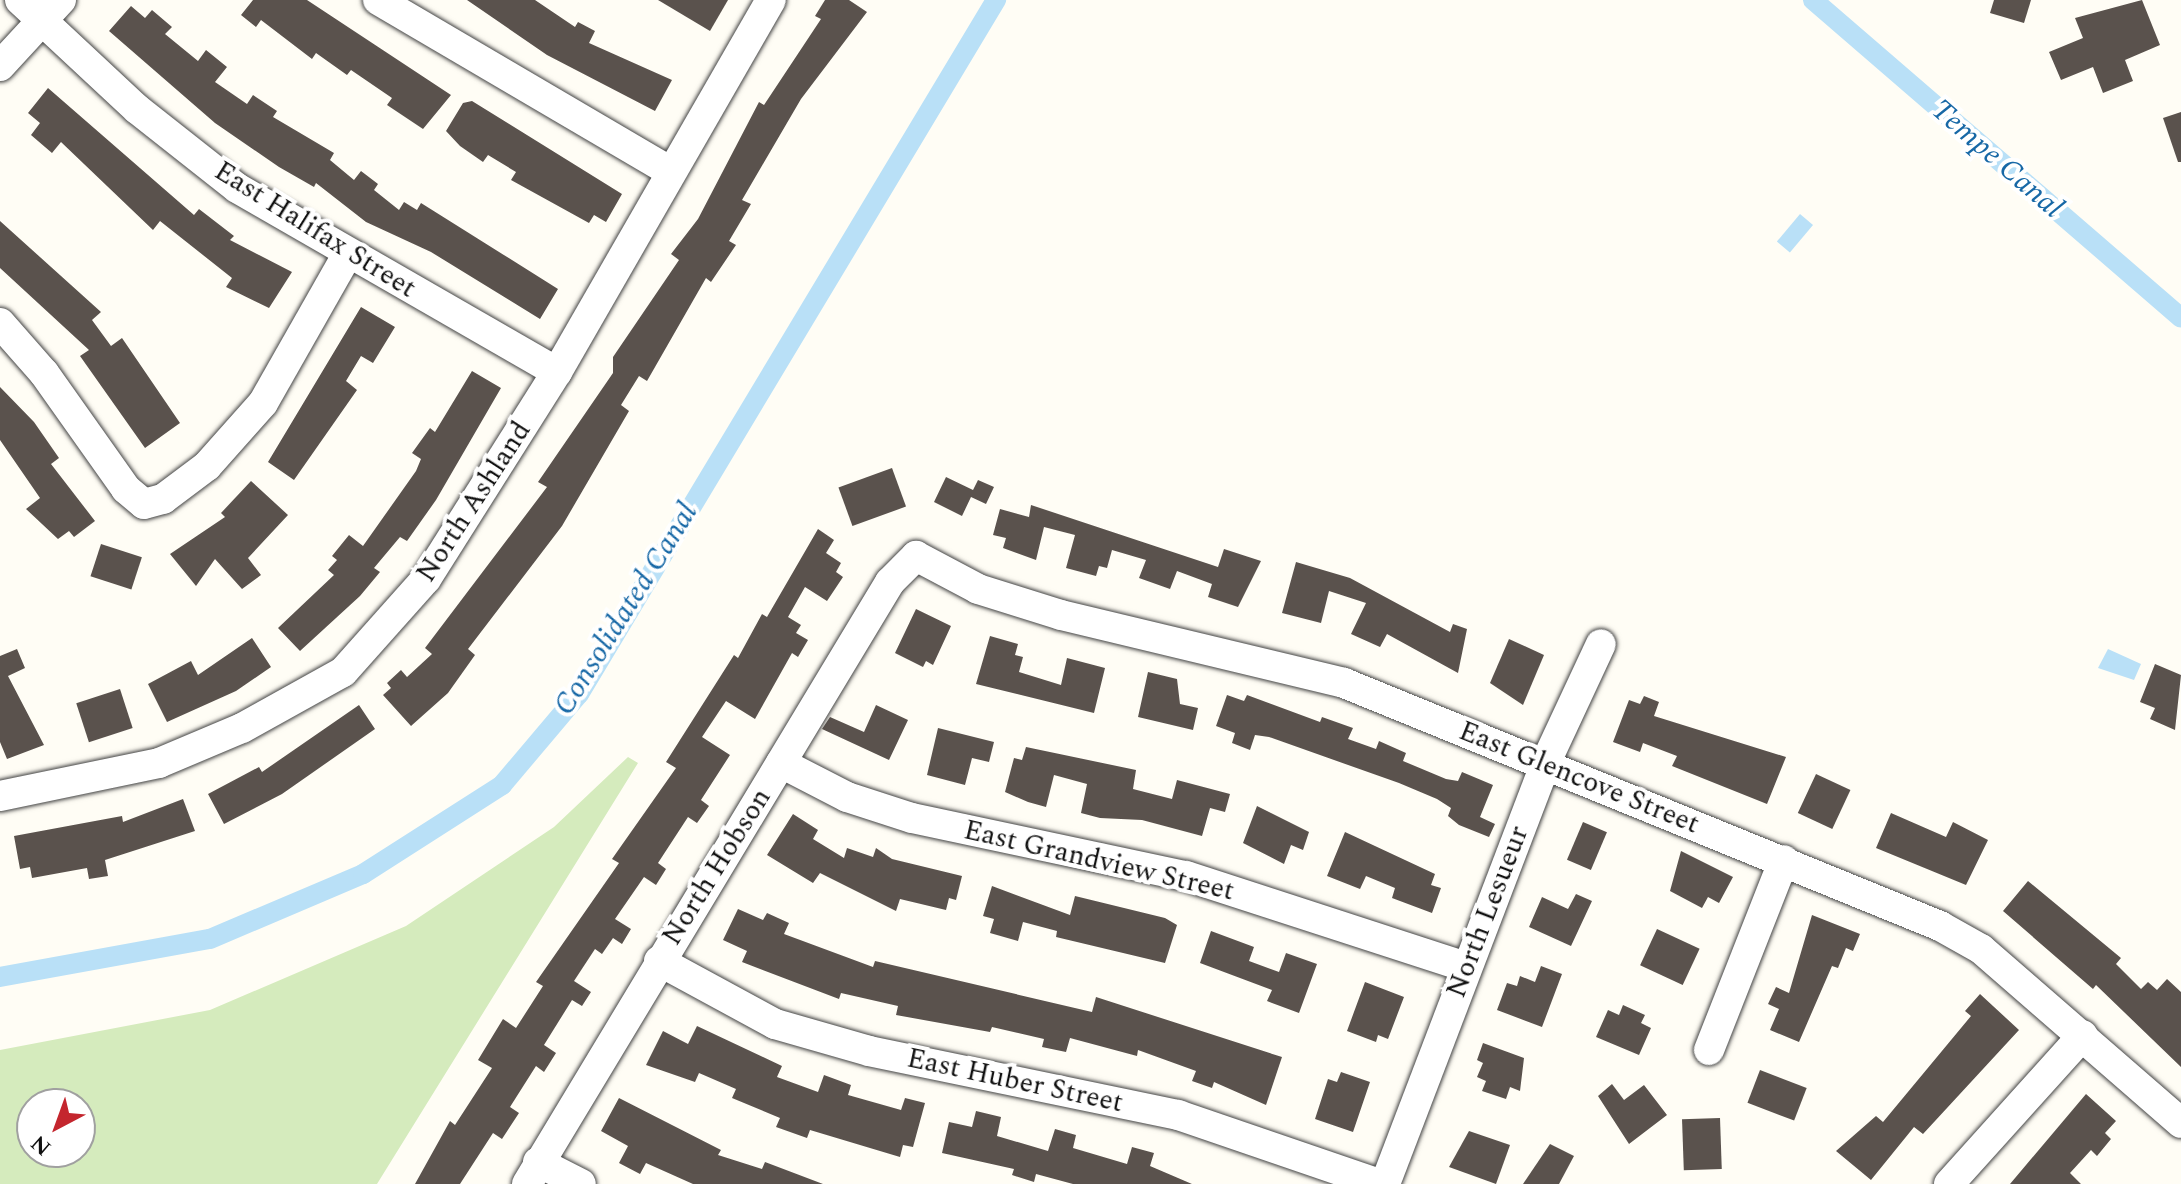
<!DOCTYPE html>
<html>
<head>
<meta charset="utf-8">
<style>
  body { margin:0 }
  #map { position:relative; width:2181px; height:1184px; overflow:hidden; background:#fffdf5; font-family:Spectral,serif }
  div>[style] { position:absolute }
  .green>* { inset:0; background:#d5ebbd }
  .water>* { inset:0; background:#b9e0f7; transform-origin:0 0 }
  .canal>* { height:20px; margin:-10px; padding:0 10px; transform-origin:10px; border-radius:10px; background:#b9e0f7 }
  .building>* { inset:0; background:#5a524d; transform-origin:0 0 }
  .roads { filter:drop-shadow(0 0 2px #444) drop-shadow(0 0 2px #444) }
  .minor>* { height:30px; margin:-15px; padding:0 15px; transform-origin:15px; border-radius:15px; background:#fff }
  span { translate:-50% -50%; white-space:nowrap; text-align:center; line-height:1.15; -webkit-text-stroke:8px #fff; paint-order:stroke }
  .street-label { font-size:28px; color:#111 }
  .water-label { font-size:30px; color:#1768a6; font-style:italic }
  .north { position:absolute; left:16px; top:1088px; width:80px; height:80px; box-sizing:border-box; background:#fff; border:2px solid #a0a0a0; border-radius:50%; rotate:221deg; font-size:22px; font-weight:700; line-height:32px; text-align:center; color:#111 }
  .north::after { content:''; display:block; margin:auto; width:28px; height:36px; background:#c4262e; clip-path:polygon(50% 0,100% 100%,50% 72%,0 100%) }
</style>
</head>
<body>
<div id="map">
  <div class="green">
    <div style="clip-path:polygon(evenodd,628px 757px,638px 763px,377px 1184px,0 1184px,0 1050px,210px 1010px,406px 926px,554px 827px,628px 757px,32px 1104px,80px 1104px,80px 1152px,32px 1152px,32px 1104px)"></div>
  </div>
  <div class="water">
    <div style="left:1800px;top:214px;width:17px;height:36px;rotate:40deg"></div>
    <div style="clip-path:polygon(2108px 649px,2141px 664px,2134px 680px,2098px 668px)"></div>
  </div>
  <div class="canal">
    <div style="left:1813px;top:0;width:486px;rotate:40.8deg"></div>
    <div style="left:0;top:977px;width:213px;rotate:-10.3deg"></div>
    <div style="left:210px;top:939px;width:166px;rotate:-23deg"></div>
    <div style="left:363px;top:874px;width:165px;rotate:-32.6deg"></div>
    <div style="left:502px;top:785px;width:119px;rotate:-49.8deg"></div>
    <div style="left:579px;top:694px;width:810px;rotate:-59deg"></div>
  </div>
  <div class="building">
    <div style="clip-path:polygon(253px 0,307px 0,451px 95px,423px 129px,387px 105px,392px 98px,351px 70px,347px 75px,316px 53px,312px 59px,261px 20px,256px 27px,241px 15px)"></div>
    <div style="clip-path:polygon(467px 0,535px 0,575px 27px,578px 22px,595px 31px,589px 43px,672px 80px,655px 111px,547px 55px)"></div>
    <div style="clip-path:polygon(658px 0,728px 0,710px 31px)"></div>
    <div style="clip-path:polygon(825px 0,849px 0,867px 12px,801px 99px,742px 200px,751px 204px,729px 241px,736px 245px,711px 282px,706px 278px,647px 381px,639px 376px,621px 405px,629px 411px,562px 526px,468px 649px,475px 655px,448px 693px,411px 726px,383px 695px,391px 688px,387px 683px,401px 670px,407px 677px,432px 654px,425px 648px,547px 487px,538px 482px,613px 373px,613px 357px,679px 260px,671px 254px,698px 219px,759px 102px,764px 105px,821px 19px,815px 16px)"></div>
    <div style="clip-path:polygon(1994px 0,2031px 0,2024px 23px,1990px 13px)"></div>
    <div style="clip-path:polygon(2142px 0,2160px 45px,2125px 60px,2133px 81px,2103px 93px,2093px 67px,2061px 80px,2049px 52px,2083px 38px,2075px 18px)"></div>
    <div style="clip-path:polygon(131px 6px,145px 18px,152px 10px,172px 27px,165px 34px,198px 61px,206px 50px,227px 67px,215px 82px,247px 104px,253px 95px,277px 111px,273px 117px,334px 153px,330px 160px,354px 180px,361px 171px,378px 184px,374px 190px,399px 210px,404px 202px,417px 210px,421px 203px,558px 289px,540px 319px,431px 252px,366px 222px,316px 183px,314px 187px,279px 167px,215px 123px,109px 31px)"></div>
    <div style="clip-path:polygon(48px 88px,194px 215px,199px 209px,234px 236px,230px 240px,292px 272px,269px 308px,226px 287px,232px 278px,160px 221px,153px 230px,61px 142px,52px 153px,31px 135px,40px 123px,28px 113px)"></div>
    <div style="clip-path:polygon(472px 101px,622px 194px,606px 222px,594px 215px,589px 223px,511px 180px,516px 172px,488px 155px,483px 162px,460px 146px,446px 131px,463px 103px)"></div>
    <div style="clip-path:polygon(2181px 112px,2181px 162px,2178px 162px,2163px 118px)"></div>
    <div style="clip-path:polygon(0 221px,101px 312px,92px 320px,111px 346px,122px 338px,180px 423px,145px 448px,80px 356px,89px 350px,0 268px)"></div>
    <div style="clip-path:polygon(361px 307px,395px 327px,373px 363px,361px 356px,346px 381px,357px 390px,294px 480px,268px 462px)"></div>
    <div style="clip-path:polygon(472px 371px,501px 388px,436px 500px,407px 541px,400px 537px,374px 568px,380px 572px,360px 596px,300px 651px,278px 628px,334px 575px,328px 570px,337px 560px,332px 556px,349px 535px,363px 546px,416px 471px,421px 459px,412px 453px,430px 428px,435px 432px)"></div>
    <div style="clip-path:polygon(0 387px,34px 422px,59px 458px,51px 464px,95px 521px,74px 537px,69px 531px,58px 539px,26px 509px,40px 498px,0 440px)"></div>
    <div style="left:892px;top:468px;width:41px;height:57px;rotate:70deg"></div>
    <div style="clip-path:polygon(946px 477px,973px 490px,978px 480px,994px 487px,986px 504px,971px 497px,962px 516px,934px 502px)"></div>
    <div style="clip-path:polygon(251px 481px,288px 515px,248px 558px,261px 575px,242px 589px,215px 559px,196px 586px,170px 554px,225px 517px,221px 513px)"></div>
    <div style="clip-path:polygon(1031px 505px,1218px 567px,1224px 549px,1261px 561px,1238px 607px,1208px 597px,1212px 584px,1177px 571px,1170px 589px,1139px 578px,1146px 560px,1112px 550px,1107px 568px,1099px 566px,1096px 576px,1066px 568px,1075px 535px,1044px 527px,1036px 560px,1003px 548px,1006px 538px,993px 535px,1000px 509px,1029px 517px)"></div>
    <div style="clip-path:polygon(818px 529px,834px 540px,826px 553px,841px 563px,836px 572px,843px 577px,827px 601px,805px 587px,788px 617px,801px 625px,796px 633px,808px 640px,798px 657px,792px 653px,755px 719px,726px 701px,702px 737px,730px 755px,701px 800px,709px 806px,697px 823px,688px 817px,658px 863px,666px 869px,656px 885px,644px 877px,615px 919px,631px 929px,622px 944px,613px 938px,602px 954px,595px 949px,574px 981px,591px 992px,582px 1006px,572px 1000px,544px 1045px,556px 1053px,544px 1072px,536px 1066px,510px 1107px,519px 1113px,502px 1139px,493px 1133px,460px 1184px,415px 1184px,450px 1121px,455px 1125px,492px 1068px,478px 1060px,503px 1019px,516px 1028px,543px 986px,536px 982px,619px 863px,612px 859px,676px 768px,666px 762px,734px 655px,738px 658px,762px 614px,767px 617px)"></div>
    <div style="left:101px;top:544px;width:43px;height:34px;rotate:18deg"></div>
    <div style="clip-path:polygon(1296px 562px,1350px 578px,1450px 632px,1453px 624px,1467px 629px,1458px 673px,1387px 634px,1380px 647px,1351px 634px,1366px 603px,1329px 591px,1321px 623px,1282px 613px)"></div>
    <div style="clip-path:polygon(916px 609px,951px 626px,933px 665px,926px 661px,923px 667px,895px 653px)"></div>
    <div style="clip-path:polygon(990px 636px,1018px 644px,1015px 655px,1023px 657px,1019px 672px,1061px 685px,1067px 658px,1105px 668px,1094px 713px,976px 684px)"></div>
    <div style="clip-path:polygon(252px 638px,271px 667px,236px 691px,167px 722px,148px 684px,191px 661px,198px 675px)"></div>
    <div style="clip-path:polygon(1509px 639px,1544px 655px,1523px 705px,1490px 683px)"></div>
    <div style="clip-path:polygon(17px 649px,25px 668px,8px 676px,44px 745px,7px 759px,0 742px,0 656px)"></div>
    <div style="clip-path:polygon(2155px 664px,2181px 675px,2175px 730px,2150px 719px,2155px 708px,2140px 702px)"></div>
    <div style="clip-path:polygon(1148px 672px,1177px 679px,1180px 704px,1198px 708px,1193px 730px,1138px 717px)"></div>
    <div style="left:120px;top:689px;width:41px;height:46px;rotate:72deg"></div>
    <div style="clip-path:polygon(1227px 695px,1244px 701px,1247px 695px,1320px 722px,1322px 717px,1353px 728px,1348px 739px,1376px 749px,1379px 741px,1406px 753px,1403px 761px,1446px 779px,1458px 781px,1462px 772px,1493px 785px,1480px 817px,1495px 824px,1489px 837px,1459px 825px,1448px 816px,1451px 808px,1437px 799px,1399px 783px,1269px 737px,1255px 735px,1250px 750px,1232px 743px,1235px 733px,1216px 726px)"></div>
    <div style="clip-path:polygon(1644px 696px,1659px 702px,1654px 716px,1786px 757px,1767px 804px,1672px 766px,1677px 756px,1643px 743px,1640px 752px,1613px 742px,1629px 700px,1640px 704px)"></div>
    <div style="clip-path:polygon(359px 705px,375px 729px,282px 794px,224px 824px,208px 794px,259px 767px,262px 772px)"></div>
    <div style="clip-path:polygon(876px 705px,908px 720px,889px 760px,822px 729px,830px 717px,864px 732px)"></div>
    <div style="clip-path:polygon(938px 728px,994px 742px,989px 762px,972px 758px,965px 785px,927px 775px)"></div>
    <div style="clip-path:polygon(1026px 747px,1136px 770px,1133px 789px,1172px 799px,1177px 780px,1230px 794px,1225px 812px,1210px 808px,1202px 836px,1142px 820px,1100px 818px,1081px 813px,1087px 784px,1054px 775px,1046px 807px,1028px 802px,1005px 792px,1014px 758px,1022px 760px)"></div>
    <div style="left:1816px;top:774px;width:38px;height:43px;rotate:25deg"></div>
    <div style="clip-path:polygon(183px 799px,195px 831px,105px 860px,108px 876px,89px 879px,87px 868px,32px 878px,30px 867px,20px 869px,14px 836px,122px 816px,123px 822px)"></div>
    <div style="clip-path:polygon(1257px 806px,1309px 832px,1303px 850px,1291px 845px,1284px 864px,1243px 843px)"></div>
    <div style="clip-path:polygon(1891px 813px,1946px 837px,1953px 822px,1988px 840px,1966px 885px,1876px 848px)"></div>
    <div style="clip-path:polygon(793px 814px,818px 830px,813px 839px,844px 858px,847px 848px,873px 857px,876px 848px,892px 859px,962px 876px,956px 900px,949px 898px,946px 910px,900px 899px,896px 911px,820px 873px,813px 883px,767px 855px)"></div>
    <div style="left:1583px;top:822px;width:26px;height:41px;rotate:23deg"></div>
    <div style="clip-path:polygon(1345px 832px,1435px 874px,1431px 885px,1441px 888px,1432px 913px,1392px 898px,1395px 888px,1366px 876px,1360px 889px,1327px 876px)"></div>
    <div style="clip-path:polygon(1681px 851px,1733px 877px,1719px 903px,1708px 897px,1702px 908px,1670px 891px)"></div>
    <div style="clip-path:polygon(2028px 881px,2121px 958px,2116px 964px,2141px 989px,2148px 982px,2157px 990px,2167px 979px,2181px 992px,2181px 1067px,2096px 985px,2093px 989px,2003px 911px)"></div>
    <div style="clip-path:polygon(992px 886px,1070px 915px,1075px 896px,1165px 918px,1177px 925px,1165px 963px,1056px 937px,1057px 931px,1023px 922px,1018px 941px,990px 933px,994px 919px,983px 916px)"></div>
    <div style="clip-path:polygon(1576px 894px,1592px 901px,1571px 946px,1529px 927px,1542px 897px,1568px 909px)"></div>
    <div style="clip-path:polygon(738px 909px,763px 920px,767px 913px,789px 923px,784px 934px,873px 967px,875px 961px,1092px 1012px,1096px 997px,1282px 1057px,1266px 1105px,1214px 1082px,1212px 1088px,1192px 1081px,1196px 1071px,1138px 1050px,1137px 1056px,1070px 1038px,1066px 1052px,1042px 1047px,1044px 1039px,992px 1027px,990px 1032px,896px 1015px,898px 1006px,841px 993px,839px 999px,742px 962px,747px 951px,723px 940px)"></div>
    <div style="clip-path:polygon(1812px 915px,1860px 934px,1853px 951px,1846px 948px,1838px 968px,1832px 966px,1799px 1042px,1770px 1030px,1779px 1009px,1768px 1004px,1776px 987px,1789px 993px)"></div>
    <div style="left:1657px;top:929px;width:47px;height:40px;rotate:25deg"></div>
    <div style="clip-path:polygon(1211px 931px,1254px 947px,1249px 961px,1279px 972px,1286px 953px,1317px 964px,1299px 1013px,1267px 1001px,1272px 990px,1200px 963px)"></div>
    <div style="clip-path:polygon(1541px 966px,1562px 974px,1542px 1027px,1497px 1010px,1507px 983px,1517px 986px,1520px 976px,1535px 982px)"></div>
    <div style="clip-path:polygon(1365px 982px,1404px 997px,1388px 1039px,1378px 1035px,1376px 1042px,1347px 1031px)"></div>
    <div style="clip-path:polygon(1980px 994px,2019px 1030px,1923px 1134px,1914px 1127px,1871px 1180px,1836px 1151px,1876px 1116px,1883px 1122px,1971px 1016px,1965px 1011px)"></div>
    <div style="clip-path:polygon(1623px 1005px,1645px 1015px,1641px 1023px,1651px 1028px,1639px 1055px,1596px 1037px,1608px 1010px,1619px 1015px)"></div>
    <div style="clip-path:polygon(697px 1026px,782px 1066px,777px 1077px,818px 1092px,824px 1075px,851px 1085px,848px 1095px,901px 1110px,905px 1098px,925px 1103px,913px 1147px,903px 1145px,900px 1157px,810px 1130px,807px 1138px,776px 1127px,780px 1118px,732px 1098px,736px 1089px,699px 1073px,695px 1082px,646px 1065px,663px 1031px,688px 1044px)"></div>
    <div style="clip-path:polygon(1483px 1043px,1524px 1058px,1520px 1091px,1510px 1087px,1506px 1099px,1482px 1091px,1486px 1081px,1477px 1077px,1483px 1063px,1477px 1060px)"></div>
    <div style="left:1760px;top:1070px;width:50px;height:35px;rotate:21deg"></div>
    <div style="clip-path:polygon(1341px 1072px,1370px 1082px,1353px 1132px,1315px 1119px,1328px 1079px,1337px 1082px)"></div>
    <div style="clip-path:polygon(1612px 1084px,1624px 1100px,1644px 1085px,1667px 1115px,1629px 1144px,1598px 1096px)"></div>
    <div style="clip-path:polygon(2086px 1094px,2116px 1121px,2105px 1133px,2111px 1139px,2097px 1156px,2091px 1150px,2070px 1173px,2081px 1184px,2010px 1184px)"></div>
    <div style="clip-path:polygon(619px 1098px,721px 1150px,718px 1155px,762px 1169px,765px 1162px,823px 1184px,693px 1184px,646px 1163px,640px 1174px,619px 1163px,628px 1146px,601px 1131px)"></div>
    <div style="clip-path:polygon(976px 1111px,1001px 1117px,997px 1136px,1048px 1151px,1055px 1129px,1076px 1135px,1073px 1148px,1127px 1164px,1132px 1147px,1154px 1153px,1150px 1166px,1192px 1184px,1073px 1184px,1036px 1174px,1034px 1182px,1012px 1175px,1014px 1169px,942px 1153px,949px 1122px,972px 1127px)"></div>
    <div style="left:1720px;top:1118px;width:51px;height:38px;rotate:88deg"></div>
    <div style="clip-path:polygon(1469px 1131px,1510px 1145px,1496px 1184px,1449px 1167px)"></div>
    <div style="clip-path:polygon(1550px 1144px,1574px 1156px,1559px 1184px,1523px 1184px)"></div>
  </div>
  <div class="roads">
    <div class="minor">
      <div style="left:20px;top:0;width:160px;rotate:43deg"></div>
      <div style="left:137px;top:109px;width:127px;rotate:38.3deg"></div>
      <div style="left:237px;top:188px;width:369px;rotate:29.9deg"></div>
      <div style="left:378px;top:0;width:338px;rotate:30.4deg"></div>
      <div style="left:0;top:66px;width:90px;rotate:-47.3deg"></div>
      <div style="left:0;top:323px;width:67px;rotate:48.7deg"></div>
      <div style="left:44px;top:373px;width:142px;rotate:54.7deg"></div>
      <div style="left:126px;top:489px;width:23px;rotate:40deg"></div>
      <div style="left:144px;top:504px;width:20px;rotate:-15deg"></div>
      <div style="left:163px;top:499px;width:55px;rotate:-36.9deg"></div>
      <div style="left:207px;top:466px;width:84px;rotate:-48.4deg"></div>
      <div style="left:263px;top:403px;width:170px;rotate:-60.4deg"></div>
      <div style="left:781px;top:763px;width:74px;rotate:27.3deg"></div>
      <div style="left:847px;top:797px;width:68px;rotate:17.9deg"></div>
      <div style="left:912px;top:818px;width:280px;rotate:12deg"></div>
      <div style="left:1186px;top:876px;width:294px;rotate:18deg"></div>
      <div style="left:0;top:796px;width:162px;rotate:-11.7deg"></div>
      <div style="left:159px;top:763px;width:90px;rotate:-22.9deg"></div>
      <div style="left:242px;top:728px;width:115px;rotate:-29deg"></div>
      <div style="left:343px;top:672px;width:125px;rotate:-48.3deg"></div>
      <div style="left:426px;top:579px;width:245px;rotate:-57.7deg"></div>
      <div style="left:557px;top:372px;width:429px;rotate:-60.1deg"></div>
      <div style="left:659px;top:961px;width:132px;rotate:28.5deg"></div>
      <div style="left:775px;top:1024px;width:98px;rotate:16deg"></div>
      <div style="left:869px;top:1051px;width:316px;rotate:11.7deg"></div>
      <div style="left:1178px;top:1115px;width:213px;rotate:18.9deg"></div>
      <div style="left:1709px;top:1050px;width:204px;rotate:-68.5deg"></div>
      <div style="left:538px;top:1162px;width:48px;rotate:27.1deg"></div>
      <div style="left:527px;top:1184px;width:703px;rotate:-58.91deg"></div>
      <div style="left:890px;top:582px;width:37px;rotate:-45deg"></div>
      <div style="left:916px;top:556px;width:70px;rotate:28deg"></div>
      <div style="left:978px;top:589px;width:87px;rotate:17.4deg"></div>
      <div style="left:1061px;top:615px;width:291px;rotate:13.5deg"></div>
      <div style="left:1344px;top:683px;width:644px;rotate:22.18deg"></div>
      <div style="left:1940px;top:926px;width:47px;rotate:29.3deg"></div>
      <div style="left:1981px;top:949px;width:265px;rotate:41deg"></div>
      <div style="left:1385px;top:1184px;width:449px;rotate:-69.1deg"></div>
      <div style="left:1545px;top:764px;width:132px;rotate:-65deg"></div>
      <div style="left:1949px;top:1184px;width:200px;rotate:-48deg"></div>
    </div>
  </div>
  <div class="street-label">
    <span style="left:315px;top:230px;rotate:32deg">East Halifax Street</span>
    <span style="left:474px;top:502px;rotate:-57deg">North Ashland</span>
    <span style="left:1579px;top:778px;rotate:22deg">East Glencove Street</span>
    <span style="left:1099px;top:861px;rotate:13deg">East Grandview Street</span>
    <span style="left:717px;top:867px;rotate:-58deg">North Hobson</span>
    <span style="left:1488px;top:912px;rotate:-69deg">North Lesueur</span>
    <span style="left:1015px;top:1081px;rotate:12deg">East Huber Street</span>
  </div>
  <div class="water-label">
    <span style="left:1997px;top:159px;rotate:41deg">Tempe Canal</span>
    <span style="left:626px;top:609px;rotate:-58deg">Consolidated Canal</span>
  </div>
  <div class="north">N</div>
</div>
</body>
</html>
